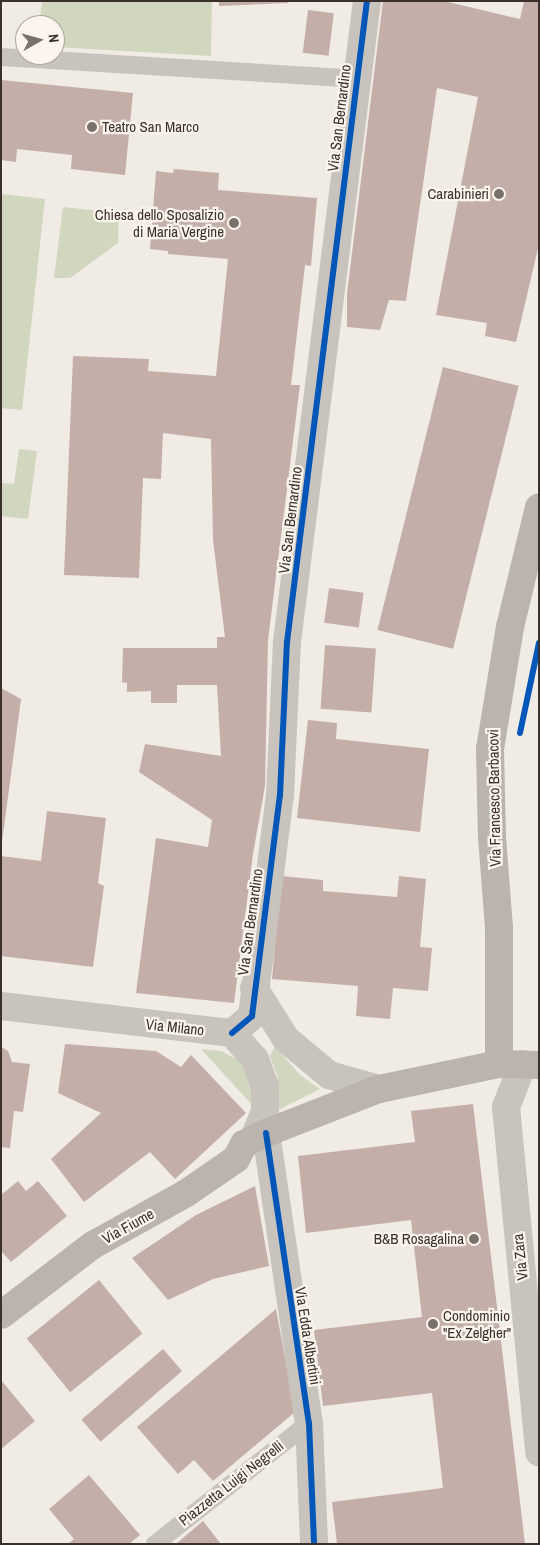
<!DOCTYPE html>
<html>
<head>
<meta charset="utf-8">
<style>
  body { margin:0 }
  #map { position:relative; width:540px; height:1545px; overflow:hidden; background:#f0ebe5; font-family:"Archivo Narrow",sans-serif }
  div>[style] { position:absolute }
  .green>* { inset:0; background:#d1d6bf }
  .building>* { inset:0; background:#c3afa7; transform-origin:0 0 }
  .lane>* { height:18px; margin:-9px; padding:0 9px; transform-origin:9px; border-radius:9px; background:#c9c3be }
  .street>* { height:28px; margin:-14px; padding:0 14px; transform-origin:14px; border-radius:14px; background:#c9c3be }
  .secondary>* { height:28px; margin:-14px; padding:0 14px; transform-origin:14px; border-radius:14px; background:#bab3ae }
  .cycleway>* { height:6px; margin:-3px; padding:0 3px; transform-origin:3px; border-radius:3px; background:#0057b8 }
  .dots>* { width:14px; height:14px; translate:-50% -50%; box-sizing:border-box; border:2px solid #fbf5ee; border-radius:50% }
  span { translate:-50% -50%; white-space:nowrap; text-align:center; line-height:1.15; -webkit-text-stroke:4.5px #fbf5ee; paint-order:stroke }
  .street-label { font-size:15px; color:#3b302b }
  .poi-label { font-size:15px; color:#3b302b }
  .left { translate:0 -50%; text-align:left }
  .right { translate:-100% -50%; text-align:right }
  .frame { position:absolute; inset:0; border:2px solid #3b302b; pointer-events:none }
  .north { position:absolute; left:15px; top:15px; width:50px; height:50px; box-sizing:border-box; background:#fbf5ee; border:1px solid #aea6a0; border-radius:50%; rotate:83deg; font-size:14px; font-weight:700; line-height:20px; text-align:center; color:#3b302b }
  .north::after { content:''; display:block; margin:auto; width:18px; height:22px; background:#7a716c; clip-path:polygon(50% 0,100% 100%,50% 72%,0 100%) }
</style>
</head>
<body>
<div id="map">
  <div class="green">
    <div style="clip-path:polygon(42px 1px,212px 1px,211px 56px,55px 47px,55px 25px,39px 25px)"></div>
    <div style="clip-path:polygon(1px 194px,45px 199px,22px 410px,1px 408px)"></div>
    <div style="clip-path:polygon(63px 207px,119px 213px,118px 243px,70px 278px,54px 278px)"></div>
    <div style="clip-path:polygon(19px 449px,37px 451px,28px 519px,1px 516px,1px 483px,14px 484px)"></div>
    <div style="clip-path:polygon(275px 1046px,300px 1075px,320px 1089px,274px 1112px,278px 1078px,270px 1056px)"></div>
    <div style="clip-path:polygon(201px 1049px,221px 1051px,236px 1059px,250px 1075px,253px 1106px)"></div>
  </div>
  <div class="building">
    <div style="clip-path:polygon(219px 1px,288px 1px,288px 3px,219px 6px)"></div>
    <div style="clip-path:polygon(383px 1px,444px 1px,520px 19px,524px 1px,539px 1px,539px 244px,516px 342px,485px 336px,487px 323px,436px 315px,478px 97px,437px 88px,406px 301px,389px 300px,380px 330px,347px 327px,347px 294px)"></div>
    <div style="left:308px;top:10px;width:26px;height:43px;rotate:7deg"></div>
    <div style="clip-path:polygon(1px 80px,133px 93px,125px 175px,71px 169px,72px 155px,17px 149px,16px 162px,1px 160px)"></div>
    <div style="clip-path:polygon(174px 169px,219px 173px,218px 190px,317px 198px,311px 266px,305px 265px,291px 385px,300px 385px,268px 640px,265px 786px,253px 854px,234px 1003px,136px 993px,156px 838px,208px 847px,212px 820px,139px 772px,145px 744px,221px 756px,217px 685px,177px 685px,177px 703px,151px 703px,151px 691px,127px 692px,127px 683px,122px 682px,123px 648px,217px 648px,217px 637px,225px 637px,213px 540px,211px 439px,163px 433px,161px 479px,143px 478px,139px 578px,64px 575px,73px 356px,149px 359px,148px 371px,216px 376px,228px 259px,168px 254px,168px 251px,150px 249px,156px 171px,173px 173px)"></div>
    <div style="left:443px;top:367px;width:78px;height:271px;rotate:14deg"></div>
    <div style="left:329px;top:588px;width:35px;height:35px;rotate:8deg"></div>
    <div style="left:325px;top:645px;width:51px;height:64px;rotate:4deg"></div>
    <div style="clip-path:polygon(1px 688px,21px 699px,2px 842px,1px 842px)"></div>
    <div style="clip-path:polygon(308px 720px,337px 723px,336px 739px,429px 749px,420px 832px,297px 818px)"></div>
    <div style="clip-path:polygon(47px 811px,106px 818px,98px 883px,104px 886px,93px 967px,1px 956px,1px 856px,41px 861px)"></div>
    <div style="clip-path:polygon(281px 876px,323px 880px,323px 891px,397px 897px,399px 876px,426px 879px,420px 947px,432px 948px,428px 991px,393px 988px,390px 1019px,356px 1016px,358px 986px,272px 979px)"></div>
    <div style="clip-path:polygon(65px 1044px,156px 1051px,181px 1067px,191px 1055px,246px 1113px,175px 1179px,150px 1152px,84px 1202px,51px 1159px,101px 1113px,58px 1093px)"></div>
    <div style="clip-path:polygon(1px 1047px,8px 1051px,12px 1062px,30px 1064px,23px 1112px,14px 1111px,10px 1148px,1px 1147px)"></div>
    <div style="clip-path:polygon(473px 1104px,525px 1544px,337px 1544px,332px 1502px,443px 1488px,432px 1393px,323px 1406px,314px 1330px,422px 1317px,411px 1220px,306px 1233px,298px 1156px,415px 1142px,411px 1111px)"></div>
    <div style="clip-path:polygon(18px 1181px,26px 1191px,38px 1181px,67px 1216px,11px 1262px,1px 1251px,1px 1195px)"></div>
    <div style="clip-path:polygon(255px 1186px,269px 1266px,213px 1279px,168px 1300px,132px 1258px,196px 1215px)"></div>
    <div style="left:99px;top:1280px;width:69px;height:93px;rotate:51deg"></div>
    <div style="clip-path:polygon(276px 1309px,295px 1412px,213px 1481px,194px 1460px,178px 1474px,137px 1427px)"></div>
    <div style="left:163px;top:1349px;width:29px;height:108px;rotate:49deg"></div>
    <div style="clip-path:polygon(1px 1380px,35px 1421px,1px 1449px)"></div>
    <div style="clip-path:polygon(89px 1475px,140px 1535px,129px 1544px,68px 1544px,74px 1539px,49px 1509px)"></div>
    <div style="clip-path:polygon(203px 1521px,221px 1544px,176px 1544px,183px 1538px)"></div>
  </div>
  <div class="lane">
    <div style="left:1px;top:57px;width:356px;rotate:3.5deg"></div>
    <div style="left:155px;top:1544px;width:196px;rotate:-38.2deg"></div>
  </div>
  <div class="street">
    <div style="left:254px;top:988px;width:60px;rotate:57.9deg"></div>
    <div style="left:286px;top:1039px;width:56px;rotate:39.9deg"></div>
    <div style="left:329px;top:1075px;width:52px;rotate:15.6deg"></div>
    <div style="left:1px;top:1006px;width:233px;rotate:6.7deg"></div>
    <div style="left:232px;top:1033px;width:35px;rotate:49deg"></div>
    <div style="left:255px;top:1059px;width:29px;rotate:70deg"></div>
    <div style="left:265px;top:1086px;width:25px;rotate:90deg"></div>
    <div style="left:265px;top:1111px;width:29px;rotate:112deg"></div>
    <div style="left:232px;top:1033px;width:26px;rotate:-40deg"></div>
    <div style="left:252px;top:1016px;width:223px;rotate:-82.8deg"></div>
    <div style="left:280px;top:795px;width:153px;rotate:-87.4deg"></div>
    <div style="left:287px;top:642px;width:646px;rotate:-82.89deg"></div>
    <div style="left:523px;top:1064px;width:46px;rotate:111.6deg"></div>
    <div style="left:506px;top:1107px;width:347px;rotate:84.5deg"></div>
    <div style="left:266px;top:1133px;width:293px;rotate:81.6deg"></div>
    <div style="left:309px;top:1423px;width:121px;rotate:87.6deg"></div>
  </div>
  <div class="secondary">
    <div style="left:499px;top:1064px;width:136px;rotate:-90deg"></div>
    <div style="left:499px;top:928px;width:90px;rotate:-94.4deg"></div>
    <div style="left:492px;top:838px;width:89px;rotate:-91.3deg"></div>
    <div style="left:490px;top:749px;width:124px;rotate:-80.7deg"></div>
    <div style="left:510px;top:627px;width:123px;rotate:-76.4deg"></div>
    <div style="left:1px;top:1315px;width:116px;rotate:-37.3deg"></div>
    <div style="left:93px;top:1245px;width:105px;rotate:-29deg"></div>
    <div style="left:185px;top:1194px;width:62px;rotate:-34.5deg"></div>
    <div style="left:236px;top:1159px;width:17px;rotate:-62deg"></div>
    <div style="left:244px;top:1144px;width:25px;rotate:-27deg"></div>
    <div style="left:266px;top:1133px;width:121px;rotate:-21.3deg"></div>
    <div style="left:379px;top:1089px;width:123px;rotate:-11.8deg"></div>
    <div style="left:499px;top:1064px;width:40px;rotate:1.4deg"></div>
  </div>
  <div class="cycleway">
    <div style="left:520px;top:733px;width:92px;rotate:-78.1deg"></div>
    <div style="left:232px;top:1033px;width:26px;rotate:-40deg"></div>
    <div style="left:252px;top:1016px;width:223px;rotate:-82.8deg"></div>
    <div style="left:280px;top:795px;width:153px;rotate:-87.4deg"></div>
    <div style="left:287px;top:642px;width:646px;rotate:-82.89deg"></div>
    <div style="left:266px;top:1133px;width:293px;rotate:81.6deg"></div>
    <div style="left:309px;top:1423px;width:121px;rotate:87.6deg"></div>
  </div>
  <div class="dots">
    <div style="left:92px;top:127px;background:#7a716c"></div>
    <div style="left:499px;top:194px;background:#7a716c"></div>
    <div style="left:234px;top:223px;background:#7a716c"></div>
    <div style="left:474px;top:1239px;background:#7a716c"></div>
    <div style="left:433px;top:1324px;background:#7a716c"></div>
  </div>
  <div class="street-label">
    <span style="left:339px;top:118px;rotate:-83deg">Via San Bernardino</span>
    <span style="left:290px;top:520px;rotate:-83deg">Via San Bernardino</span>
    <span style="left:494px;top:798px;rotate:-91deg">Via Francesco Barbacovi</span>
    <span style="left:250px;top:922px;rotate:-82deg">Via San Bernardino</span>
    <span style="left:175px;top:1027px;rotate:6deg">Via Milano</span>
    <span style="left:128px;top:1226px;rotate:-29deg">Via Fiume</span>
    <span style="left:520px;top:1257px;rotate:-96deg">Via Zara</span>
    <span style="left:308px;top:1336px;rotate:81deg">Via Edda Albertini</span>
    <span style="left:231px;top:1483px;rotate:-38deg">Piazzetta Luigi Negrelli</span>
  </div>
  <div class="poi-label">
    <span class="left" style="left:102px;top:127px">Teatro San Marco</span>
    <span class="right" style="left:489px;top:194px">Carabinieri</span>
    <span class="right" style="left:224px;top:223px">Chiesa dello Sposalizio<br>di Maria Vergine</span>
    <span class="right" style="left:464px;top:1239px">B&amp;B Rosagalina</span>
    <span class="left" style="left:443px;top:1324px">Condominio<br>"Ex Zelgher"</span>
  </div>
  <div class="frame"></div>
  <div class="north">N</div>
</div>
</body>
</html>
